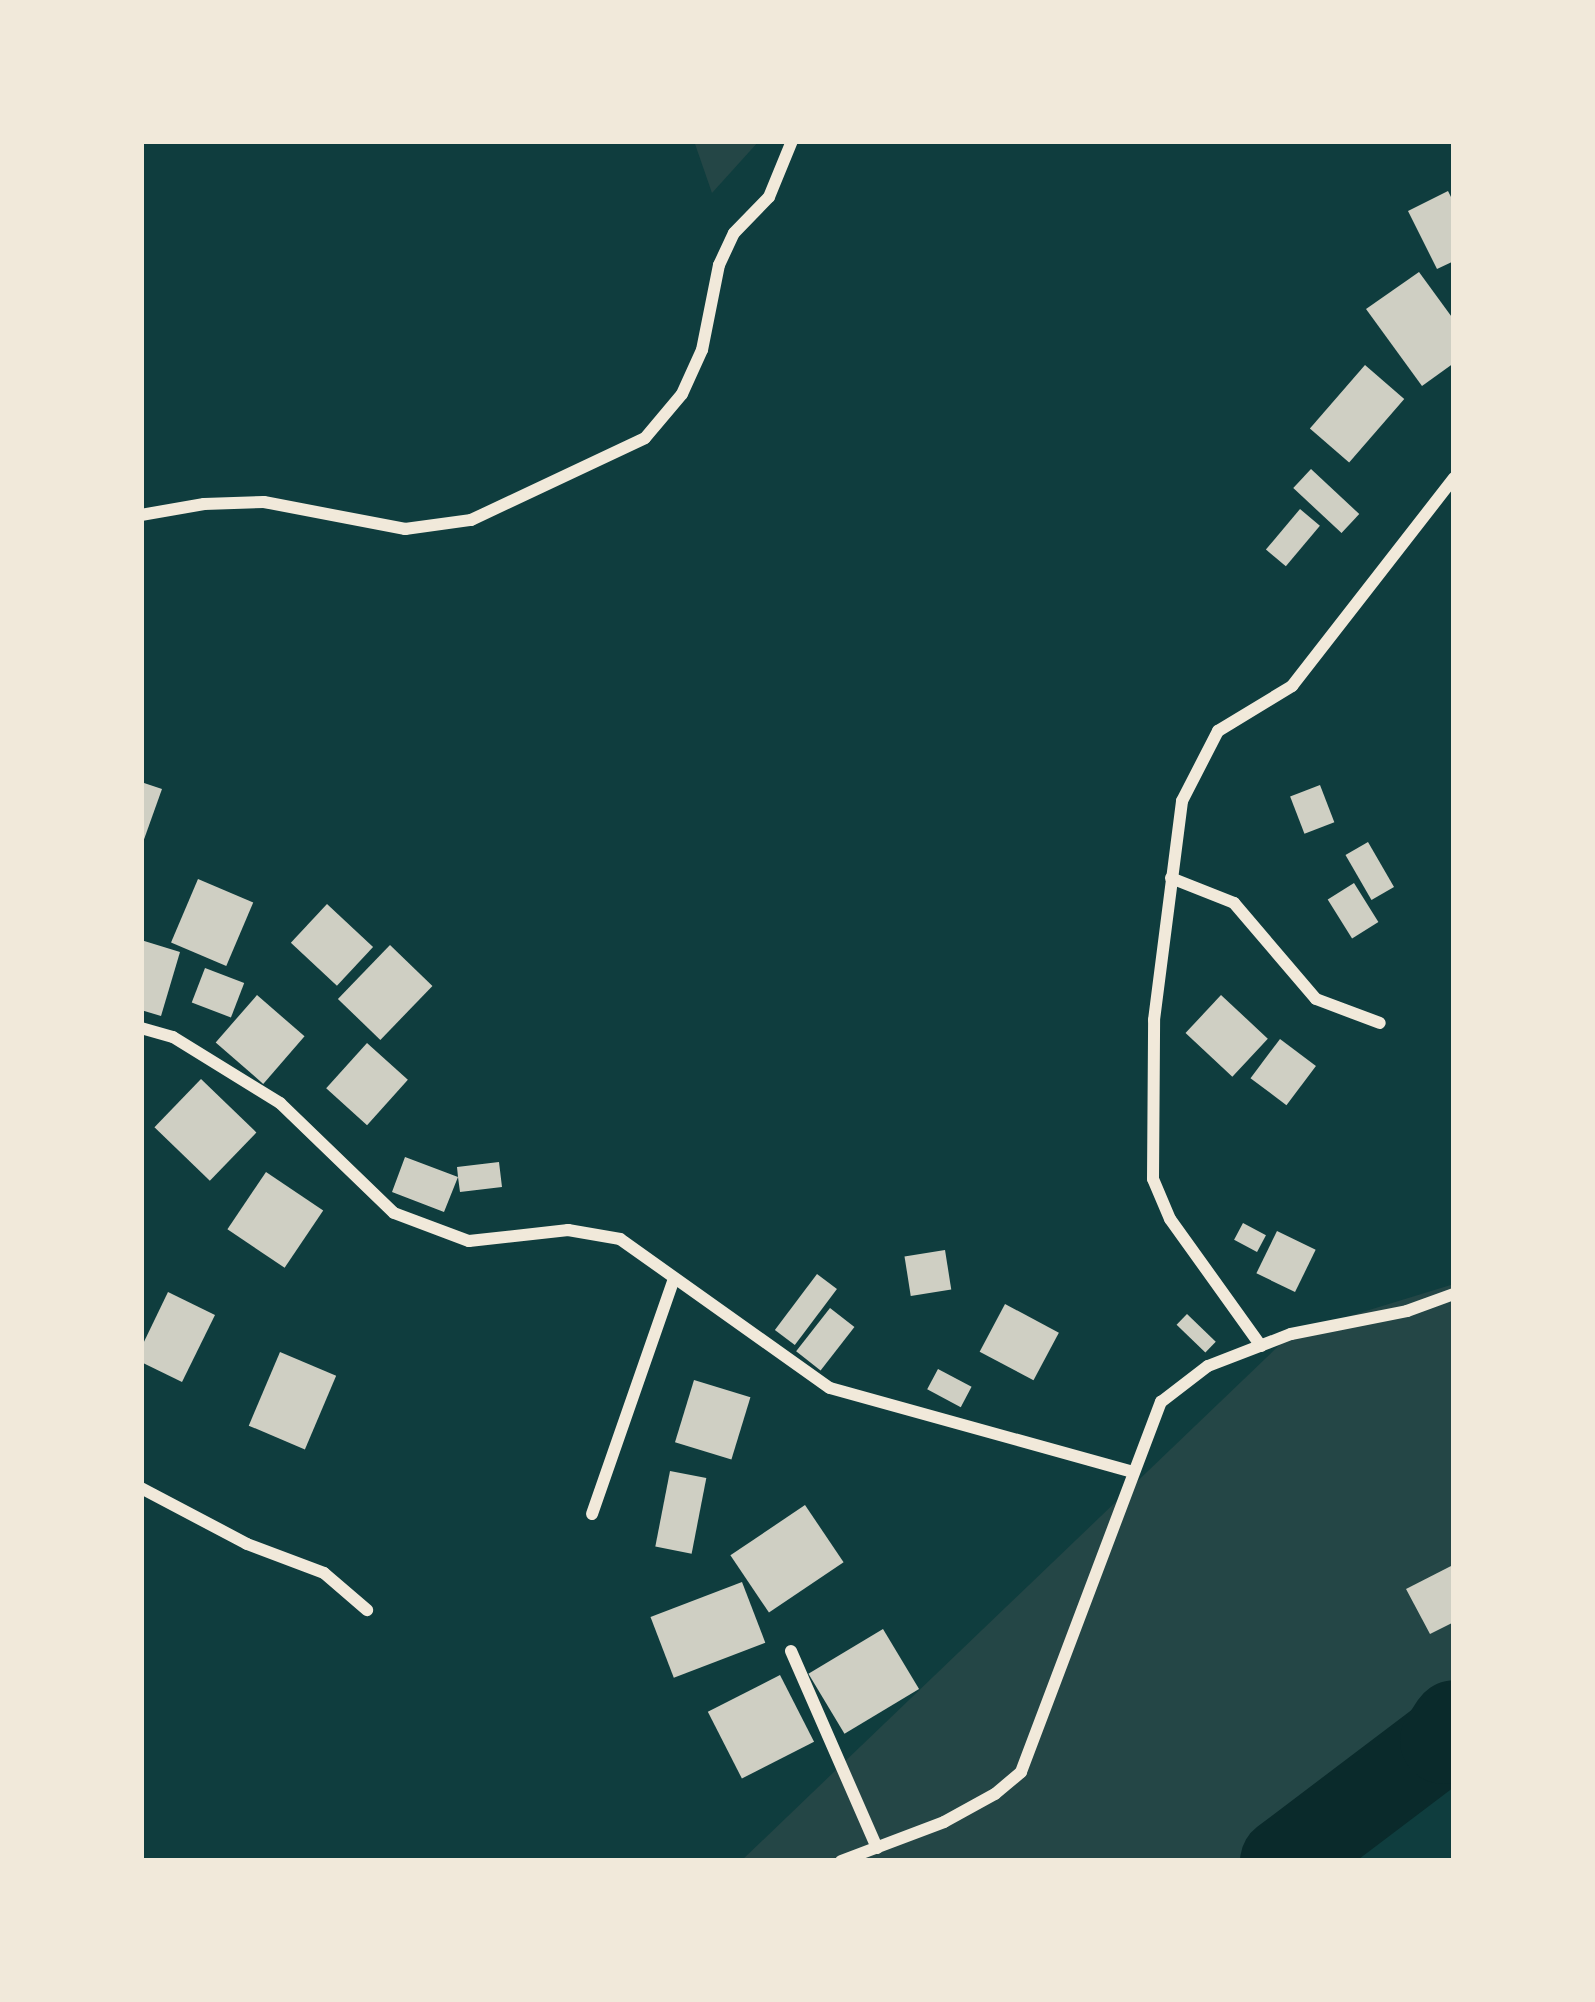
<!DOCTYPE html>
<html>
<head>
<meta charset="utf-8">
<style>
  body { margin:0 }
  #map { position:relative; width:1595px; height:2002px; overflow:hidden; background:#0f3d3e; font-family:Lora,serif }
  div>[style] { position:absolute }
  .green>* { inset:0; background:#244646 }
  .river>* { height:87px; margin:-43.5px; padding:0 43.5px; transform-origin:43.5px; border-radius:43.5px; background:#0a2a2b }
  .building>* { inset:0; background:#cfcfc3; transform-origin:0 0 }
  .minor>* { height:12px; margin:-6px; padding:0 6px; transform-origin:6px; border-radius:6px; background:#f1e9da }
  span { translate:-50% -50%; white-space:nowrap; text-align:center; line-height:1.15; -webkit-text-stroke:10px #f1e9da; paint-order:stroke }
  .frame { position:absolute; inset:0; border:144px solid #f1e9da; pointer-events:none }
</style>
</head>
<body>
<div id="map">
  <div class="green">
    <div style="clip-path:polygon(694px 141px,759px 141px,712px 193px)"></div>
    <div style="clip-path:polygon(1454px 1284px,1454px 1681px,1337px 1861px,741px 1861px,1291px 1334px)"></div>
  </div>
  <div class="river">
    <div style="left:1283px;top:1861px;width:201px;rotate:-37.1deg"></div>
    <div style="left:1443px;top:1740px;width:20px;rotate:-57deg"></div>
  </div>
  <div class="building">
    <div style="clip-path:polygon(1448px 191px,1454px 203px,1454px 261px,1437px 269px,1408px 211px)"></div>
    <div style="clip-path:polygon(1419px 272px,1454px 320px,1454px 363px,1422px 386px,1366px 309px)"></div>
    <div style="left:1365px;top:365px;width:52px;height:84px;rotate:41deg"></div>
    <div style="left:1311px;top:469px;width:66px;height:26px;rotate:43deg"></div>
    <div style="left:1300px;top:509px;width:26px;height:53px;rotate:40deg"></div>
    <div style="clip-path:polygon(141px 782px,162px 789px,142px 845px,141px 845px)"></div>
    <div style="left:1320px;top:785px;width:40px;height:32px;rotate:69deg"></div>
    <div style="left:1368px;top:842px;width:52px;height:26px;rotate:60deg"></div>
    <div style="left:198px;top:879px;width:60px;height:69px;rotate:23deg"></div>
    <div style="left:1354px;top:883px;width:46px;height:31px;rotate:58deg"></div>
    <div style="left:327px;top:904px;width:63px;height:53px;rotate:43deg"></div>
    <div style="clip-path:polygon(141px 940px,180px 952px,161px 1016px,141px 1010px)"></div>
    <div style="left:390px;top:945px;width:59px;height:75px;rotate:44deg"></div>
    <div style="left:205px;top:968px;width:42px;height:37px;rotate:21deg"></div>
    <div style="left:257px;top:995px;width:63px;height:63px;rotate:41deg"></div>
    <div style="left:1221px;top:995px;width:64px;height:52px;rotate:43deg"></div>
    <div style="left:1280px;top:1039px;width:45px;height:49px;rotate:37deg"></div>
    <div style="left:367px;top:1043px;width:55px;height:61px;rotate:42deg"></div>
    <div style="left:201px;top:1079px;width:77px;height:67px;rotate:44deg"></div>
    <div style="clip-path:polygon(405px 1157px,458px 1177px,457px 1167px,499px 1162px,502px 1187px,460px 1192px,458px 1177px,444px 1212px,392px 1192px)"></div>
    <div style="left:266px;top:1172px;width:69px;height:69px;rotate:34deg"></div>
    <div style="left:1243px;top:1223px;width:26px;height:19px;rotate:28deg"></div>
    <div style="left:1277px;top:1231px;width:43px;height:47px;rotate:26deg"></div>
    <div style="left:945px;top:1250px;width:40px;height:41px;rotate:81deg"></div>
    <div style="left:817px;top:1274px;width:25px;height:70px;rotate:37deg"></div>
    <div style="clip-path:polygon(168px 1292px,215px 1315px,182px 1382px,141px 1362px,141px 1348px)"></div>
    <div style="left:1005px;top:1304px;width:61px;height:54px;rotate:28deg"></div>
    <div style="left:830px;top:1308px;width:31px;height:55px;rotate:38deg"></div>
    <div style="left:1187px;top:1314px;width:40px;height:15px;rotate:44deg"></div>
    <div style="left:280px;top:1352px;width:61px;height:80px;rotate:23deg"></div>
    <div style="left:938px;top:1369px;width:38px;height:23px;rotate:28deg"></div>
    <div style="left:694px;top:1380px;width:59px;height:65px;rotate:17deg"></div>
    <div style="left:670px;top:1471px;width:37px;height:77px;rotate:11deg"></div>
    <div style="left:805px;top:1505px;width:69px;height:90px;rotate:56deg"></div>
    <div style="clip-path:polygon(1453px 1565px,1454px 1622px,1430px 1634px,1406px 1589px)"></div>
    <div style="left:742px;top:1582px;width:65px;height:98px;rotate:69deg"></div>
    <div style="left:883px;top:1629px;width:70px;height:87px;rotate:59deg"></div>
    <div style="left:780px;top:1675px;width:75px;height:81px;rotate:63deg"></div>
  </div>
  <div class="minor">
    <div style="left:141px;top:515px;width:64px;rotate:-9.9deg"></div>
    <div style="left:204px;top:504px;width:60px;rotate:-1.9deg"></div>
    <div style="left:264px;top:502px;width:144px;rotate:10.8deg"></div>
    <div style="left:405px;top:529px;width:67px;rotate:-7.8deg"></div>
    <div style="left:471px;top:520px;width:192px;rotate:-25.2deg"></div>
    <div style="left:645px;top:438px;width:57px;rotate:-49.9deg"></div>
    <div style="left:682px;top:394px;width:48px;rotate:-65.6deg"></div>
    <div style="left:702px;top:350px;width:87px;rotate:-78.7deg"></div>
    <div style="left:719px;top:265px;width:35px;rotate:-65deg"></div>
    <div style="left:734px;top:233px;width:50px;rotate:-45.8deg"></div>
    <div style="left:769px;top:197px;width:61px;rotate:-67.7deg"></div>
    <div style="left:1171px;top:878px;width:68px;rotate:21.6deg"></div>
    <div style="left:1234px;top:903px;width:126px;rotate:49.5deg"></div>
    <div style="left:1316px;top:999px;width:68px;rotate:20.6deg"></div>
    <div style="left:141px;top:1028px;width:33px;rotate:16deg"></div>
    <div style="left:173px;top:1037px;width:126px;rotate:31.7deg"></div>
    <div style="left:280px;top:1103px;width:158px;rotate:44deg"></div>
    <div style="left:394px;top:1213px;width:80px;rotate:20.5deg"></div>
    <div style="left:469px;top:1241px;width:100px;rotate:-6.3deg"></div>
    <div style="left:568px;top:1230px;width:53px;rotate:9.8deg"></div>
    <div style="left:620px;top:1239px;width:257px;rotate:35.4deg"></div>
    <div style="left:830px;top:1388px;width:313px;rotate:15.5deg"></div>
    <div style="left:1261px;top:1346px;width:156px;rotate:-125.6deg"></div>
    <div style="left:1170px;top:1219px;width:43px;rotate:-113deg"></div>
    <div style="left:1153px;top:1179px;width:159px;rotate:-89.6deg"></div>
    <div style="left:1154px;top:1020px;width:221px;rotate:-82.7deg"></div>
    <div style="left:1182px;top:801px;width:79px;rotate:-62.8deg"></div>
    <div style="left:1218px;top:731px;width:87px;rotate:-31.3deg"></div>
    <div style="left:1292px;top:686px;width:264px;rotate:-52.1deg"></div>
    <div style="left:141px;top:1488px;width:120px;rotate:27.8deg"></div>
    <div style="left:247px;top:1544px;width:82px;rotate:20.6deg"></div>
    <div style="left:324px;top:1573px;width:57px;rotate:40.7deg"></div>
    <div style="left:592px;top:1514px;width:246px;rotate:-70.8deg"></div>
    <div style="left:791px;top:1651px;width:215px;rotate:66.4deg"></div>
    <div style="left:841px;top:1861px;width:110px;rotate:-20.7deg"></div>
    <div style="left:944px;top:1822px;width:58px;rotate:-28.8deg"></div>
    <div style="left:995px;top:1794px;width:34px;rotate:-40deg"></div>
    <div style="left:1021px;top:1772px;width:396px;rotate:-69.3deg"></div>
    <div style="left:1161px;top:1402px;width:59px;rotate:-37.5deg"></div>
    <div style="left:1208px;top:1366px;width:89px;rotate:-21.1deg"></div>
    <div style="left:1291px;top:1334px;width:118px;rotate:-11.2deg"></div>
    <div style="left:1407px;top:1311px;width:50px;rotate:-19.9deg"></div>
  </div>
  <div class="frame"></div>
</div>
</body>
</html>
